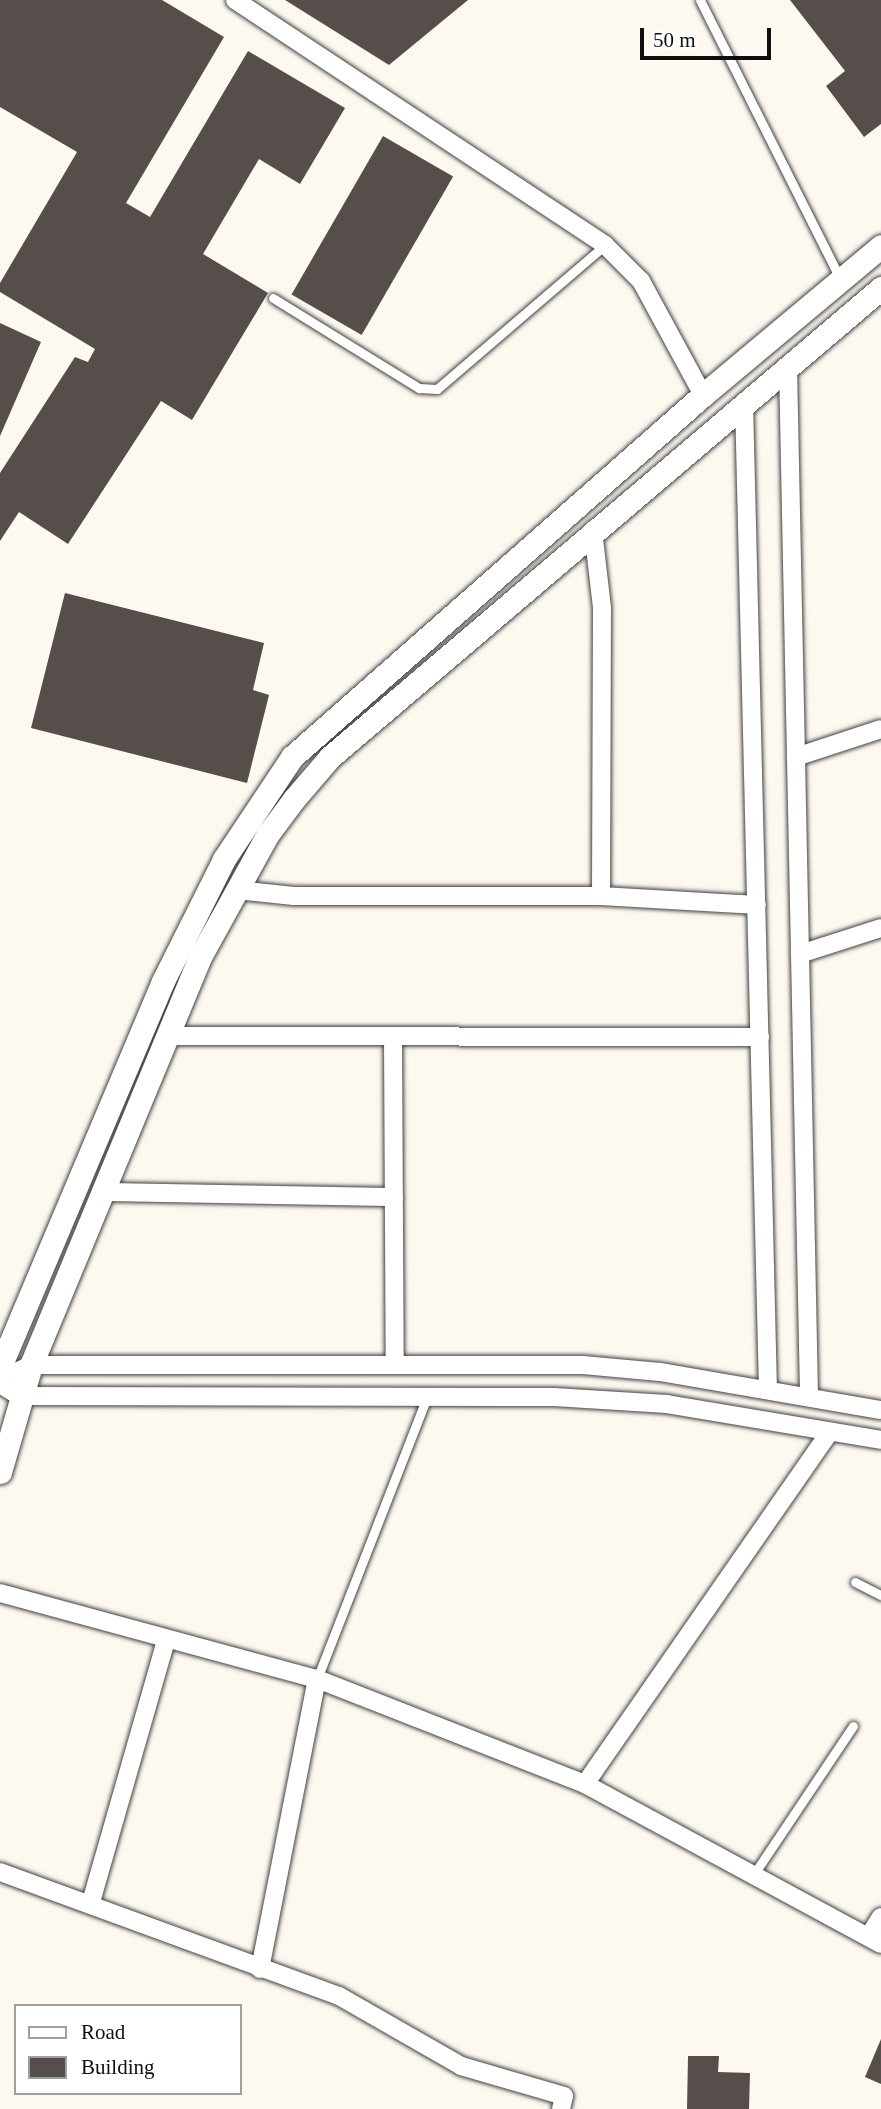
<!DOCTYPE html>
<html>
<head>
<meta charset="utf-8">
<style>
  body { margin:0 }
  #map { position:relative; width:881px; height:2109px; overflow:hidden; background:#fef9f0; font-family:Georgia,serif }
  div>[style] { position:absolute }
  .building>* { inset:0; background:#564e4b; transform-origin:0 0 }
  .roads { filter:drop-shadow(0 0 2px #414141) drop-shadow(0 0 2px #414141) }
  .service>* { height:9px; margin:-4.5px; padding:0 4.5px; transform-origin:4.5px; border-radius:4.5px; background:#fff }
  .minor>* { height:18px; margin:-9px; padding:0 9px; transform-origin:9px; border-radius:9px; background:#fff }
  .tertiary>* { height:23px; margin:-11.5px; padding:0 11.5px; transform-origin:11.5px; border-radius:11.5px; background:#fff }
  span { translate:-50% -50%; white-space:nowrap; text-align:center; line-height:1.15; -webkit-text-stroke:7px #fff; paint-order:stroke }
  .legend { position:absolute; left:14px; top:2004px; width:228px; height:91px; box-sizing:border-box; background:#fff; border:2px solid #9f9f9f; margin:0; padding:9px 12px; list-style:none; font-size:21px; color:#0e0e0e }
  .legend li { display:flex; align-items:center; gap:14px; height:35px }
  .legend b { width:35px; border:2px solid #9f9f9f }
  .scale { position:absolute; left:640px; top:28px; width:131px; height:32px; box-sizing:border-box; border:4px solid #0e0e0e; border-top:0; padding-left:9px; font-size:21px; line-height:24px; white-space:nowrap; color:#0e0e0e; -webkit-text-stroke:5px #fff; paint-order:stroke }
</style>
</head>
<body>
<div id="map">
  <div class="building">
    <div style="clip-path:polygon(0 0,162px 0,224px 37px,126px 203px,150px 217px,248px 51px,345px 108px,300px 184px,259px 159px,203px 254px,268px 293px,192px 420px,161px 401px,68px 544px,19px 512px,0 541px,0 473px,75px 357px,88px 362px,95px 349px,0 292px,0 283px,77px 152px,0 107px)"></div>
    <div style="clip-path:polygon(285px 0,468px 0,389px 65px)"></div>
    <div style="clip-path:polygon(790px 0,881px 0,881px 124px,864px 137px,826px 86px,845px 71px)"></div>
    <div style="left:383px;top:136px;width:81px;height:183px;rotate:30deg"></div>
    <div style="clip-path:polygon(0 323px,41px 342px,0 436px)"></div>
    <div style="clip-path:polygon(65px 593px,264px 643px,253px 690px,269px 695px,247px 783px,31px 728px)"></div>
    <div style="clip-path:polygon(881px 2039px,881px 2084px,865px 2077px)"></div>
    <div style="clip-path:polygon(688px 2056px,719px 2056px,718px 2072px,750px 2073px,749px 2109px,687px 2109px)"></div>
  </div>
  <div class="roads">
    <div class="service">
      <div style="left:700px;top:0;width:311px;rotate:63.3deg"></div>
      <div style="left:273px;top:298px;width:172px;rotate:31.7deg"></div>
      <div style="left:419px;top:388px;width:18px;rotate:3deg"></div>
      <div style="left:437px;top:389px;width:221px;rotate:-40.6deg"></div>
      <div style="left:855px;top:1582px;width:29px;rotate:27deg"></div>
      <div style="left:317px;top:1679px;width:303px;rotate:-68.7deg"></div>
      <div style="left:754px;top:1874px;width:178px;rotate:-56.2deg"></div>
    </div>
    <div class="minor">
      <div style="left:235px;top:0;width:444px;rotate:33.5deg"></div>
      <div style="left:605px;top:245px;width:51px;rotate:45deg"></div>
      <div style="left:641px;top:281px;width:130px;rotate:61.5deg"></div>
      <div style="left:788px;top:366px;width:1031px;rotate:88.83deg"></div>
      <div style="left:744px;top:402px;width:988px;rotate:88.61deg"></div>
      <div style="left:593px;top:530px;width:79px;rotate:83.4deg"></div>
      <div style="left:602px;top:608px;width:288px;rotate:90.2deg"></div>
      <div style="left:796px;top:757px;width:89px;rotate:-18.2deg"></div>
      <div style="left:237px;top:890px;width:57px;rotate:6deg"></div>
      <div style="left:294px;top:896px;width:307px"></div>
      <div style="left:601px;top:896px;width:156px;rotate:3.3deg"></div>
      <div style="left:800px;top:954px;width:85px;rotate:-17.8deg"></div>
      <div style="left:168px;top:1036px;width:592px;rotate:0.1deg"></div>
      <div style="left:393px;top:1036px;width:329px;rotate:89.7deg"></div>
      <div style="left:103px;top:1192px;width:291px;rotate:1deg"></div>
      <div style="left:0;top:1379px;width:34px;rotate:-24deg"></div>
      <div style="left:31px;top:1365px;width:552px"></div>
      <div style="left:583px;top:1365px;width:77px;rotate:5.2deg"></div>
      <div style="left:660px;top:1372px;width:224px;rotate:9.8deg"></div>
      <div style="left:0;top:1384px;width:22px;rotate:32deg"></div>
      <div style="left:19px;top:1396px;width:535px;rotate:0.11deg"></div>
      <div style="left:554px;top:1397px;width:113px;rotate:3.5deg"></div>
      <div style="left:667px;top:1404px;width:217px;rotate:9.5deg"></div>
      <div style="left:0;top:1593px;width:328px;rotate:15.2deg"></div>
      <div style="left:317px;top:1679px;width:288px;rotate:21.4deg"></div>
      <div style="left:585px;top:1784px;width:336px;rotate:28.4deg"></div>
      <div style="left:585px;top:1784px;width:429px;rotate:-55.2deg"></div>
      <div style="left:0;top:1872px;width:361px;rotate:20.1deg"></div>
      <div style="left:339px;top:1996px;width:141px;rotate:29.8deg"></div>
      <div style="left:461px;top:2066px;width:107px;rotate:16.2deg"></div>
      <div style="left:564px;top:2096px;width:13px;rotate:103deg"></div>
      <div style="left:91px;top:1902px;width:272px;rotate:-74deg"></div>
      <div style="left:869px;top:1936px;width:22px;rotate:-58deg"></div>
      <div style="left:260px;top:1969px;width:296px;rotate:-78.9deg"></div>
    </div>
    <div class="tertiary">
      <div style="left:0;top:1367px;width:419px;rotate:-67.1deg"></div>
      <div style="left:163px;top:981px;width:136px;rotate:-63.4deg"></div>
      <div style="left:224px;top:859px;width:123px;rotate:-56.3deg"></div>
      <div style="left:292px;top:757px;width:548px;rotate:-41.37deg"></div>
      <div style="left:703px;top:395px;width:232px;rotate:-39.9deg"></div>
      <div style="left:0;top:1472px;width:111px;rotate:-73.8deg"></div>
      <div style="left:31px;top:1365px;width:442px;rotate:-67.5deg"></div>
      <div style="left:200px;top:957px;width:141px;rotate:-61.1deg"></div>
      <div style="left:268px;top:834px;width:44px;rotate:-53.4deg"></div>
      <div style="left:294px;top:799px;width:55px;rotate:-49.4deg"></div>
      <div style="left:330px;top:757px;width:724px;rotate:-40.4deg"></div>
    </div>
  </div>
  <ul class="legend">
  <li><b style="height:9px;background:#fff"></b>Road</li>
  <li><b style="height:19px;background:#564e4b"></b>Building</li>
  </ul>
  <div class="scale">50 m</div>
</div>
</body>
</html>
